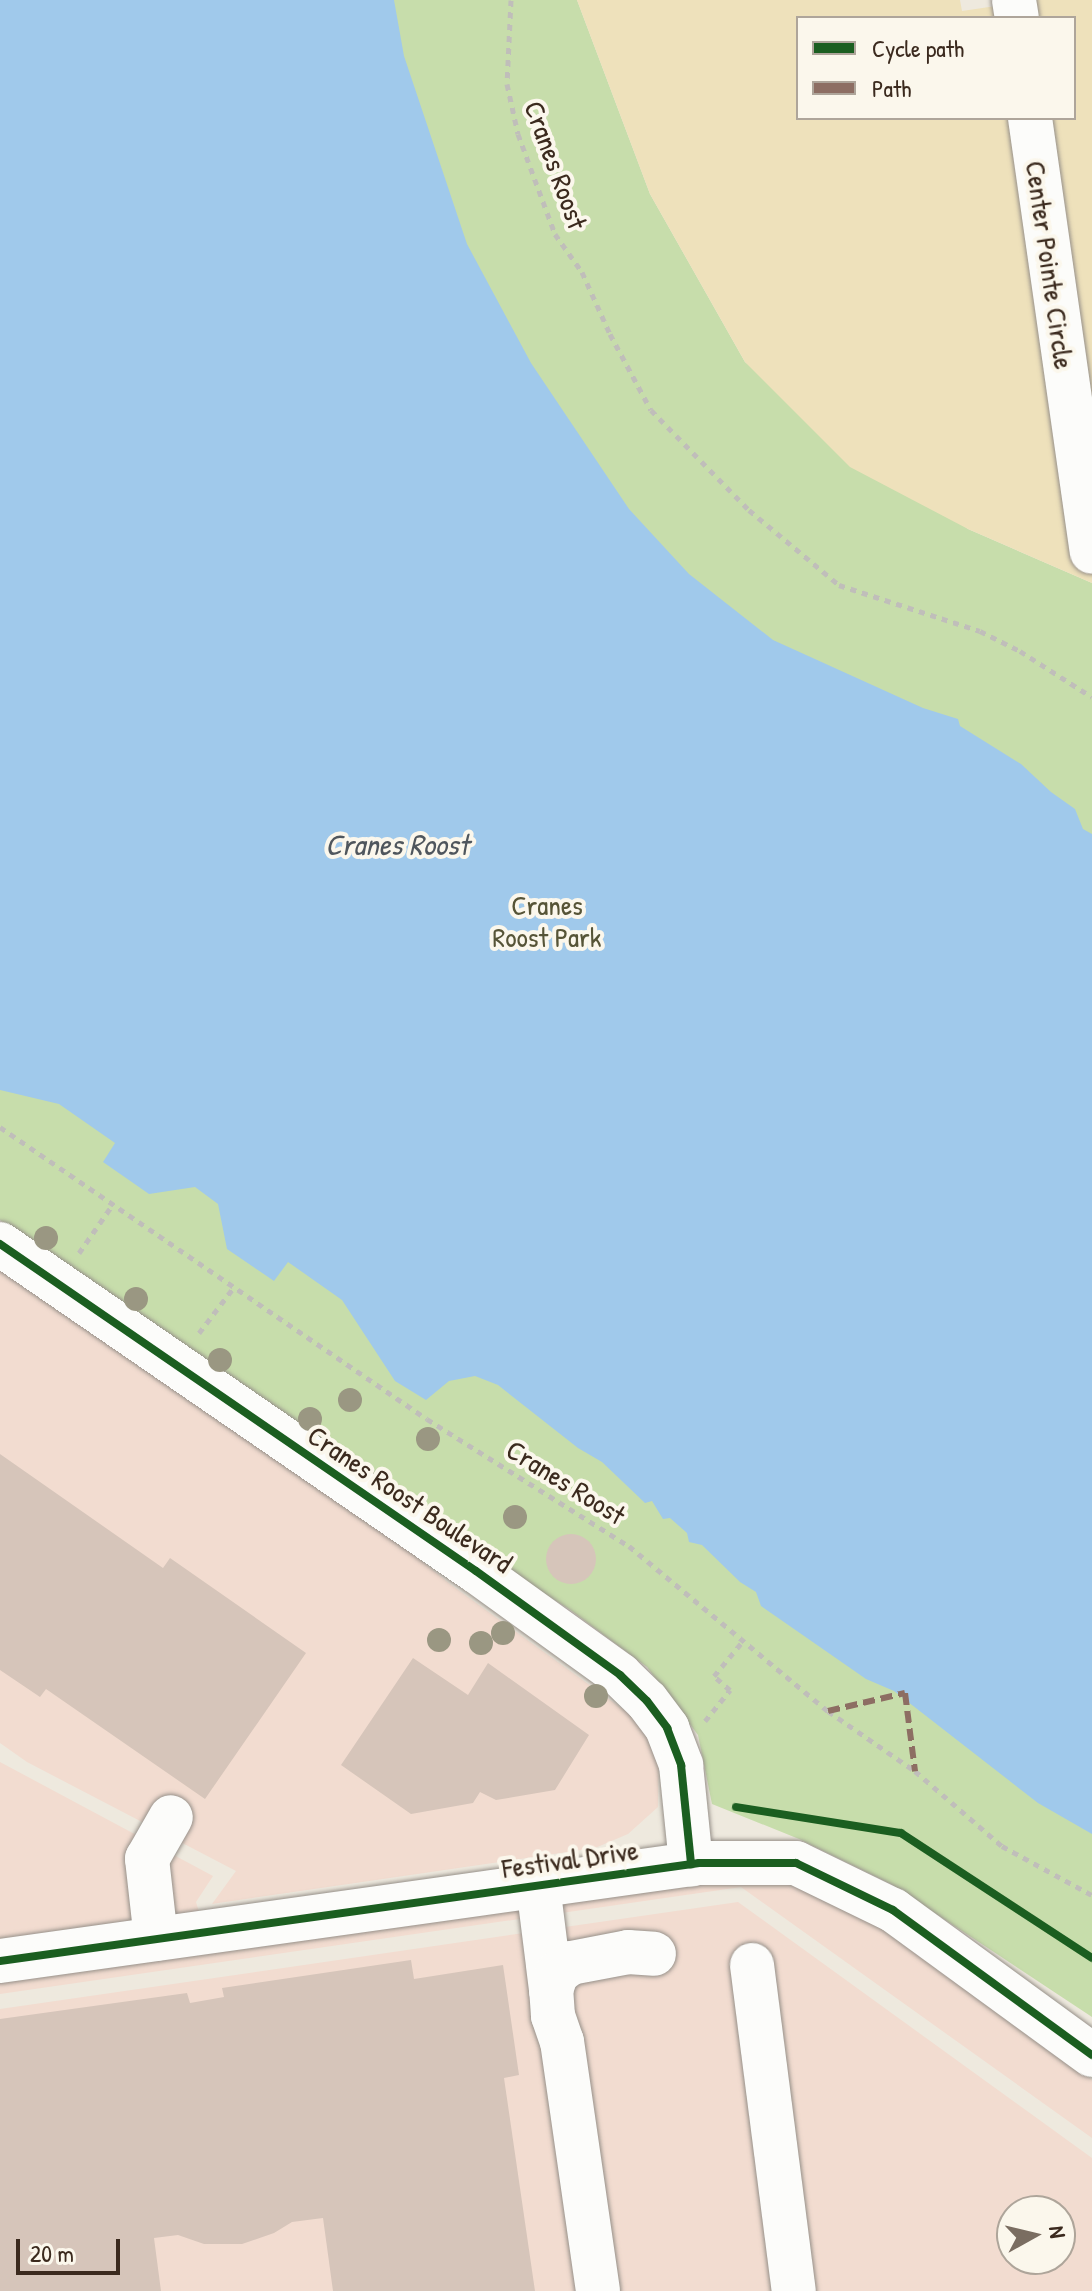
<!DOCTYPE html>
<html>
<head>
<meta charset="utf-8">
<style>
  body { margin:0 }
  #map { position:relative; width:1092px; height:2291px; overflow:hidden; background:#eee9de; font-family:"Patrick Hand",sans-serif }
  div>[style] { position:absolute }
  .built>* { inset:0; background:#f2dcd0 }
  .green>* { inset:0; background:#c7ddab }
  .sand>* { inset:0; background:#eee1bb }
  .water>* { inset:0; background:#a0c9eb }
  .building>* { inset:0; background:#d6c5ba }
  .round { border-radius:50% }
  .path>* { height:5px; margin-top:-2.5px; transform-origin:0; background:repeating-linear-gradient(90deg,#c0beba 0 6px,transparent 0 12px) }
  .roads { filter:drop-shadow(0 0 2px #969089) drop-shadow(0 0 2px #969089) }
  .minor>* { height:44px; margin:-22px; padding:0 22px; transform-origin:22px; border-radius:22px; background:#fcfcfa }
  .quiet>* { height:6px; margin-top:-3px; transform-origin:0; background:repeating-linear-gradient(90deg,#8d6e63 0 12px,transparent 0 18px) }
  .cycleway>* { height:8px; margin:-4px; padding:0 4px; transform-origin:4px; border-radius:4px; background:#1b5e20 }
  .trees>* { width:24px; height:24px; margin:-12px; border-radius:50%; background:#9a9782 }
  span { translate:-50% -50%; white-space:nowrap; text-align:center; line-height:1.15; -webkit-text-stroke:8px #fbf7ec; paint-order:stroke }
  .street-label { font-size:28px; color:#3b2a1e }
  .park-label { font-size:28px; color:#565437 }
  .water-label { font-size:30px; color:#4f565d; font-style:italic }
  .legend { position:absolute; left:796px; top:16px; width:280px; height:104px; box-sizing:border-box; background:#fbf7ec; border:2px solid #aea59a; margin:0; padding:10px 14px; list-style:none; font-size:24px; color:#3b2a1e }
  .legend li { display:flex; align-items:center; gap:16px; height:40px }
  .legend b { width:40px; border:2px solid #aea59a }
  .north { position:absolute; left:996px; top:2195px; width:80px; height:80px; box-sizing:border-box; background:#fbf7ec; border:2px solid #aea59a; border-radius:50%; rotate:82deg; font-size:22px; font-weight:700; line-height:32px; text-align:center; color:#3b2a1e }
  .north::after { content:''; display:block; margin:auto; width:28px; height:36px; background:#7a6d61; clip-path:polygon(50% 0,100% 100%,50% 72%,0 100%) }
  .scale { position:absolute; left:16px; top:2239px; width:104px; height:36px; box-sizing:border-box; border:4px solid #3b2a1e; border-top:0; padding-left:10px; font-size:24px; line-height:28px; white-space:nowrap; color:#3b2a1e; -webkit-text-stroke:6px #fbf7ec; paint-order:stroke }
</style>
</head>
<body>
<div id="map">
  <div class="built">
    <div style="clip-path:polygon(0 1261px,382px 1529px,450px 1584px,642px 1723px,659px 1758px,658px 1807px,628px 1834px,595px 1848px,212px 1904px,236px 1871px,27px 1762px,0 1743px)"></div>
    <div style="clip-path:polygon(0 1762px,213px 1876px,196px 1902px,200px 1915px,0 1943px)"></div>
    <div style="clip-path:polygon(693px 1881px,790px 1882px,881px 1925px,1092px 2080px,1092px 2138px,741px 1887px,0 1994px,0 1979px)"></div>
    <div style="clip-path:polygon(evenodd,738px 1902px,1092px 2158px,1092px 2291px,0 2291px,0 2009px,738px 1902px,1012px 2211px,1060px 2211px,1060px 2259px,1012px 2259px,1012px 2211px)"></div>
  </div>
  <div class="green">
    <div style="clip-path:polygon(0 0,577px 0,650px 194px,745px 362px,968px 529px,1092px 583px,1092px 2017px,891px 1884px,799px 1839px,712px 1804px,698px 1735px,647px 1667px,569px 1609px,446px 1532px,0 1220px)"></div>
  </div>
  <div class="sand">
    <div style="clip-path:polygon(evenodd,577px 0,960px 0,962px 11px,1037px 0,1092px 0,1092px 583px,968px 529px,850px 467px,745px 362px,650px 194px,577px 0,798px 18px,1074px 18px,1074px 118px,798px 118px,798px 18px)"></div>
  </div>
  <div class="water">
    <div style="clip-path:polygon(0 0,394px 0,404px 56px,467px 244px,531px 363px,629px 509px,689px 574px,773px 640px,923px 708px,958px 719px,960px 726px,1021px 764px,1051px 792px,1075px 809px,1083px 829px,1092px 834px,1092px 1834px,1038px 1803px,894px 1691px,866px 1679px,761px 1606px,756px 1592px,740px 1582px,702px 1545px,689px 1542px,687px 1533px,670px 1518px,663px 1519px,652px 1501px,645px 1503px,602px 1462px,578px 1448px,498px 1385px,475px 1376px,449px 1381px,426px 1400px,395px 1381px,342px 1300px,288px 1262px,274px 1281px,227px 1249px,218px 1204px,195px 1187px,149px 1194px,103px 1162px,115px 1143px,59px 1104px,0 1090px)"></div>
  </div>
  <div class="building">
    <div style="clip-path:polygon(0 1454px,163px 1568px,170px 1558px,306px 1653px,205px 1799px,46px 1689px,40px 1697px,0 1670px)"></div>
    <div class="round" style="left:546px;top:1534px;width:50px;height:50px"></div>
    <div style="clip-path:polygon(413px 1658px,468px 1695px,488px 1663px,589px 1735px,555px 1790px,496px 1800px,480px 1792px,473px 1803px,411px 1814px,341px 1765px)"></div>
    <div style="clip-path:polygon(411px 1960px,414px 1979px,503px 1965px,519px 2075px,504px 2078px,535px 2291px,333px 2291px,323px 2218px,292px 2222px,274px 2233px,242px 2244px,204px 2244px,178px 2235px,154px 2238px,161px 2291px,0 2291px,0 2019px,187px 1993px,190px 2003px,224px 1997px,222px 1988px)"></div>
  </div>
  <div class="path">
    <div style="left:511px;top:0;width:84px;rotate:92.7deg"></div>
    <div style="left:507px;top:84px;width:51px;rotate:77.6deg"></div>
    <div style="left:518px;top:134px;width:107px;rotate:69.7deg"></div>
    <div style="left:555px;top:234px;width:47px;rotate:54.6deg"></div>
    <div style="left:582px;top:272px;width:68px;rotate:65.7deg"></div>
    <div style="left:610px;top:334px;width:86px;rotate:61.7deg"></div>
    <div style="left:651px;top:410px;width:140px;rotate:45.6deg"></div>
    <div style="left:749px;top:510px;width:117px;rotate:39.8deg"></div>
    <div style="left:839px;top:585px;width:148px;rotate:18.1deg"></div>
    <div style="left:980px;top:631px;width:45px;rotate:26.6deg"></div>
    <div style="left:1020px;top:651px;width:85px;rotate:32.6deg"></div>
    <div style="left:0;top:1127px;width:517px;rotate:34.37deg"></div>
    <div style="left:427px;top:1419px;width:239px;rotate:32.2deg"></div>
    <div style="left:629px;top:1546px;width:259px;rotate:39.7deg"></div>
    <div style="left:828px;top:1711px;width:106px;rotate:34.6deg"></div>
    <div style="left:915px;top:1771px;width:115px;rotate:40.8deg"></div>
    <div style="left:1002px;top:1846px;width:102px;rotate:28.6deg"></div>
    <div style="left:79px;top:1253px;width:60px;rotate:-55.2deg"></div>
    <div style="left:199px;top:1333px;width:58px;rotate:-52.7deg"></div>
    <div style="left:705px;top:1721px;width:40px;rotate:-51deg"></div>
    <div style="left:730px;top:1690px;width:21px;rotate:-139deg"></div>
    <div style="left:714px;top:1676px;width:45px;rotate:-50.4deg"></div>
  </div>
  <div class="roads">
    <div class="minor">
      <div style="left:1014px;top:0;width:18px;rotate:81deg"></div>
      <div style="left:1030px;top:118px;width:438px;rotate:81.9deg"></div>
      <div style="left:0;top:1244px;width:577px;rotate:34.49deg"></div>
      <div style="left:476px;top:1571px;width:178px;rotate:35.8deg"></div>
      <div style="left:620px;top:1675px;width:37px;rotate:44deg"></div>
      <div style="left:647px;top:1701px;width:34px;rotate:53deg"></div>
      <div style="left:667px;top:1728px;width:40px;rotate:69deg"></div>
      <div style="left:681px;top:1765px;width:100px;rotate:84.2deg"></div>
      <div style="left:538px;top:1885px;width:106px;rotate:82.9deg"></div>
      <div style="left:156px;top:1939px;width:81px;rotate:-96.4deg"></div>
      <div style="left:147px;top:1859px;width:48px;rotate:-60.3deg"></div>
      <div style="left:0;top:1961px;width:706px;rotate:-7.98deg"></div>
      <div style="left:699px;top:1863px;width:97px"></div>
      <div style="left:796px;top:1863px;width:108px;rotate:25.9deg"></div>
      <div style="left:893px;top:1910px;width:246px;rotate:36.1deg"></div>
      <div style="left:752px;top:1965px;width:329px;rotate:82.7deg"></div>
      <div style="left:598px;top:2291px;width:252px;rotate:-98.2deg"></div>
      <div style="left:562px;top:2042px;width:28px;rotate:-109deg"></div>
      <div style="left:553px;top:2016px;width:26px;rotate:-94deg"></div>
      <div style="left:551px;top:1990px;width:18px;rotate:-71deg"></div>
      <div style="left:557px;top:1973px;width:17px;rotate:-36deg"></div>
      <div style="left:571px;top:1963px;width:58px;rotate:-10.9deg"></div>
      <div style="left:628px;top:1952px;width:26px;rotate:4deg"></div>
    </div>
  </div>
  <div class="quiet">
    <div style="left:828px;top:1711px;width:79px;rotate:-13.2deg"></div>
    <div style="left:905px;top:1693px;width:79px;rotate:82.7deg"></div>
  </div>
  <div class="cycleway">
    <div style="left:0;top:1244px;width:577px;rotate:34.49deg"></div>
    <div style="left:476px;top:1571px;width:178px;rotate:35.8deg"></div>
    <div style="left:620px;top:1675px;width:37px;rotate:44deg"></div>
    <div style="left:647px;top:1701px;width:34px;rotate:53deg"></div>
    <div style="left:667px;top:1728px;width:40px;rotate:69deg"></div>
    <div style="left:681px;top:1765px;width:100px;rotate:84.2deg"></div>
    <div style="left:736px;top:1807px;width:167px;rotate:9deg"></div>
    <div style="left:901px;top:1833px;width:228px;rotate:33.2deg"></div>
    <div style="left:0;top:1961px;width:706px;rotate:-7.98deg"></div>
    <div style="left:699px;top:1863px;width:97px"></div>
    <div style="left:796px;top:1863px;width:108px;rotate:25.9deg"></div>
    <div style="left:893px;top:1910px;width:246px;rotate:36.1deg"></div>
  </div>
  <div class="trees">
    <div style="left:46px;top:1238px"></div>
    <div style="left:136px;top:1299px"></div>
    <div style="left:220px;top:1360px"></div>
    <div style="left:350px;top:1400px"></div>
    <div style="left:310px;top:1419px"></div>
    <div style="left:428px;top:1439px"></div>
    <div style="left:515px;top:1517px"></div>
    <div style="left:503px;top:1633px"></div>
    <div style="left:439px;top:1640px"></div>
    <div style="left:481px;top:1643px"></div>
    <div style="left:596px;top:1696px"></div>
  </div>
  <div class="street-label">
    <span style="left:556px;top:165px;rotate:70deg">Cranes Roost</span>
    <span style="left:1050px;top:265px;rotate:82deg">Center Pointe Circle</span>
    <span style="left:566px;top:1482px;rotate:32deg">Cranes Roost</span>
    <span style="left:410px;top:1499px;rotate:34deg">Cranes Roost Boulevard</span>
    <span style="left:570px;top:1859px;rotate:-8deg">Festival Drive</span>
  </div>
  <div class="park-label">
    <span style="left:547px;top:921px">Cranes<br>Roost Park</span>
  </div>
  <div class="water-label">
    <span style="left:397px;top:844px">Cranes Roost</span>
  </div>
  <ul class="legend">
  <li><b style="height:10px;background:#1b5e20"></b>Cycle path</li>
  <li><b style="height:10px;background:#8d6e63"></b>Path</li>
  </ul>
  <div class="north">N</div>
  <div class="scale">20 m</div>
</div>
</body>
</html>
